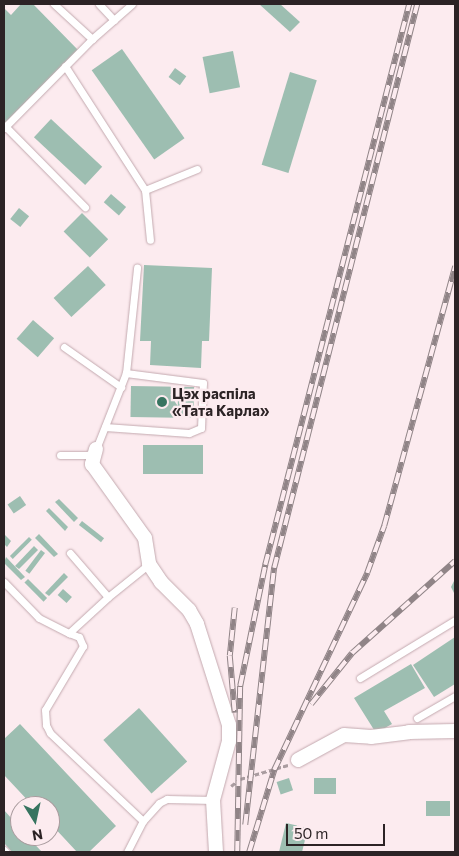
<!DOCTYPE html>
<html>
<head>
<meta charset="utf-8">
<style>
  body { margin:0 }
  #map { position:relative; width:459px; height:856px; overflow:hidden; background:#fcebef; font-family:Commissioner,sans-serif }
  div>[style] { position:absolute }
  .building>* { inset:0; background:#9dbeb1; transform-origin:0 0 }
  .path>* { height:2.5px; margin-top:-1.25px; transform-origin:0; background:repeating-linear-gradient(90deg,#aa9ca0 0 5px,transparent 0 7.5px) }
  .roads { filter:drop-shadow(0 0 1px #c3a9af) drop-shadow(0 0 1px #c3a9af) }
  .lane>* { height:7px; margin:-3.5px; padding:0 3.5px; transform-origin:3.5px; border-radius:3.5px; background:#fff }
  .street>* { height:14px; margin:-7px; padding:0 7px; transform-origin:7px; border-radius:7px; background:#fff }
  .rail>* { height:5.5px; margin-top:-2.75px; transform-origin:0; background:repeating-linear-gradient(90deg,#fcebef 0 11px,#908487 0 22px); box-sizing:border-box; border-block:1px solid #908487 }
  .dots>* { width:14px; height:14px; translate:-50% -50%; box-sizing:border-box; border:2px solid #fcebef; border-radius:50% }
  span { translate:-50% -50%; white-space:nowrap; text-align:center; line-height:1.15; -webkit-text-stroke:4.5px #fcebef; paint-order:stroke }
  .poi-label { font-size:15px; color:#2c2325; font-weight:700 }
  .left { translate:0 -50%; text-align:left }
  .frame { position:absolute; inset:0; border:5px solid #2c2325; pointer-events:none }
  .north { position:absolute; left:10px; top:796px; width:50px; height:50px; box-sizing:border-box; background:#fcebef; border:1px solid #a99b9e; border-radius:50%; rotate:170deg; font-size:14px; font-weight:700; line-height:20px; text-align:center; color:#2c2325 }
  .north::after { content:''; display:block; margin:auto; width:18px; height:22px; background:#377460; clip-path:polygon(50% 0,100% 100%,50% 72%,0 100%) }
  .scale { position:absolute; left:286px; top:824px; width:99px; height:22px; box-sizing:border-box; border:2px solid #2c2325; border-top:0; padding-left:6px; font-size:15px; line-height:18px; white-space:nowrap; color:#2c2325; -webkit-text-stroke:4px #fcebef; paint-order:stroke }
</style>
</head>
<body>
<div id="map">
  <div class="building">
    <div style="clip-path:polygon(21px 4px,33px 4px,78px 50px,4px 126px,4px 8px,11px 15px)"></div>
    <div style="clip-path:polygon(259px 4px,280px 4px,300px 22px,290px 32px)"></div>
    <div style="left:122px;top:49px;width:109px;height:37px;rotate:55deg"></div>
    <div style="left:233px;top:51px;width:37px;height:31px;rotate:79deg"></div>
    <div style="left:175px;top:68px;width:14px;height:11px;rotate:36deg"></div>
    <div style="left:290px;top:72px;width:28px;height:97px;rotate:17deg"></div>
    <div style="left:51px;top:119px;width:70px;height:25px;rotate:43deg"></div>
    <div style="left:111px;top:194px;width:20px;height:11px;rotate:41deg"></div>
    <div style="left:19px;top:208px;width:13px;height:14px;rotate:39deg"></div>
    <div style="left:82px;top:213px;width:37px;height:26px;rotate:45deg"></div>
    <div style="clip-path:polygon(144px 265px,212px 268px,209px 341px,202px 341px,201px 368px,150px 365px,151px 341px,140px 341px)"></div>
    <div style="left:88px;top:266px;width:26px;height:47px;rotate:47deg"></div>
    <div style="left:33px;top:320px;width:28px;height:25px;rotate:41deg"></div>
    <div style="left:131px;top:386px;width:63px;height:31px;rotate:1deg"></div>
    <div style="left:143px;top:445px;width:60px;height:29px"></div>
    <div style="left:20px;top:496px;width:11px;height:15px;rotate:56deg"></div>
    <div style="clip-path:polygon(59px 499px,78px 518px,74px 522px,55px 502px)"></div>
    <div style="clip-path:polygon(49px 508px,68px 527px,65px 531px,46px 511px)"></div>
    <div style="left:82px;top:521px;width:28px;height:5px;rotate:38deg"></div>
    <div style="clip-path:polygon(4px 534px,11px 541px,7px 547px,4px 544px)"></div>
    <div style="clip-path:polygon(39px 534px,58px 554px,54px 557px,35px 538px)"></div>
    <div style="left:29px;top:537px;width:4px;height:27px;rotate:45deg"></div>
    <div style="clip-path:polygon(34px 546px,38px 550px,19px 569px,15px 566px)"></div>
    <div style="left:41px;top:550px;width:5px;height:26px;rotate:37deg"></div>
    <div style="clip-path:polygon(6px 557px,25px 577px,21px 580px,4px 563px)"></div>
    <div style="clip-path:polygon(64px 573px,68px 577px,49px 596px,45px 593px)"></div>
    <div style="left:28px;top:579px;width:27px;height:5px;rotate:45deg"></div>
    <div style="clip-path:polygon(455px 579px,455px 595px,451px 587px)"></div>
    <div style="left:63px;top:589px;width:12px;height:8px;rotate:42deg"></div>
    <div style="clip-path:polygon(455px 637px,455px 684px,434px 697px,413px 665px)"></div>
    <div style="clip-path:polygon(411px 664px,425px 688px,384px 711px,392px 724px,376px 733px,354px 698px)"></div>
    <div style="left:139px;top:708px;width:72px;height:48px;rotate:48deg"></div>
    <div style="clip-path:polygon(20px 724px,116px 826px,89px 852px,77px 852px,50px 823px,50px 806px,33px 806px,4px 775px,4px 739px)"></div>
    <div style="left:289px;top:778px;width:13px;height:13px;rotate:72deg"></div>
    <div style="left:336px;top:778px;width:16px;height:22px;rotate:90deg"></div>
    <div style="left:426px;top:801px;width:24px;height:15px"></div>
    <div style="clip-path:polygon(4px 810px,20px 828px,20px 836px,27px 836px,42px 852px,12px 852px,4px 843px)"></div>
    <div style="clip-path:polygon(286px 823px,308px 828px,302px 852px,279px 852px)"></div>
  </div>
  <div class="path">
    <div style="left:231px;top:786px;width:11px;rotate:-38deg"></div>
    <div style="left:240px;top:779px;width:50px;rotate:-16.3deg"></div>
  </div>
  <div class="roads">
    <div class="lane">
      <div style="left:54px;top:4px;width:52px;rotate:42.6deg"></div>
      <div style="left:92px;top:39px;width:53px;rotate:-41.2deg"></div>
      <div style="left:99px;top:4px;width:22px;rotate:47deg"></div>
      <div style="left:65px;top:66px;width:148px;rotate:57.2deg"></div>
      <div style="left:145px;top:190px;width:50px;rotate:84.3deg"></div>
      <div style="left:5px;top:126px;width:114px;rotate:45.4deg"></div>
      <div style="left:4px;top:128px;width:125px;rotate:-45.3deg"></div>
      <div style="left:145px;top:190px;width:56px;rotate:-22deg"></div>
      <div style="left:64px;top:347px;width:70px;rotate:35.1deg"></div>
      <div style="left:105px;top:427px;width:84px;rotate:4.1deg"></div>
      <div style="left:189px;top:433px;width:13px;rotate:-23deg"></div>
      <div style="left:201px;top:428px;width:45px;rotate:-87.5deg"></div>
      <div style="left:203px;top:383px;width:78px;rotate:-172.6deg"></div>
      <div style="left:96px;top:449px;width:82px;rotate:-68.5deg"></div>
      <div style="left:126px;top:373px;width:106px;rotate:-84deg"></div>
      <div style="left:60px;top:455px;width:27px"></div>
      <div style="left:87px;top:455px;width:7px;rotate:34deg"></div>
      <div style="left:70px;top:553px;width:58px;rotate:49.2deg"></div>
      <div style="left:108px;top:597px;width:53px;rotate:-38.8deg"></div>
      <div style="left:4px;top:582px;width:50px;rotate:45.8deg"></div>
      <div style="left:39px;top:618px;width:34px;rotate:27deg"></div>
      <div style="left:69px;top:633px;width:53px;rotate:-42.7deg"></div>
      <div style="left:69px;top:633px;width:11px;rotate:22deg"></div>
      <div style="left:79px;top:637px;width:10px;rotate:66deg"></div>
      <div style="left:83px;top:646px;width:74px;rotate:120.7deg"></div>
      <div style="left:45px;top:710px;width:15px;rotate:86deg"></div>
      <div style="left:46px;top:725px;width:9px;rotate:63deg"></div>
      <div style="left:50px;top:733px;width:128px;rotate:43.4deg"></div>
      <div style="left:360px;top:678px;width:111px;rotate:-31.4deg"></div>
      <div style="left:417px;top:718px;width:44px;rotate:-30.1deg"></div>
      <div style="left:4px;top:850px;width:3px;rotate:45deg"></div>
      <div style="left:127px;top:852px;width:35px;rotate:-63deg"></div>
      <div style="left:143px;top:821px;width:24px;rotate:-48deg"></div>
      <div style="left:159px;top:803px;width:9px;rotate:-27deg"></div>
      <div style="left:167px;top:799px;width:46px;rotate:1.2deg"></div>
    </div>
    <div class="street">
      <div style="left:96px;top:449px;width:16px;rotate:105deg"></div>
      <div style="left:92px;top:464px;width:91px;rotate:54.4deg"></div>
      <div style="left:145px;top:538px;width:26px;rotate:81deg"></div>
      <div style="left:149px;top:564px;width:22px;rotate:56deg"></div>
      <div style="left:161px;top:582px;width:40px;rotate:45deg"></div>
      <div style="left:189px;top:610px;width:16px;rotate:60deg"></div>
      <div style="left:197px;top:624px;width:106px;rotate:72.4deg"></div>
      <div style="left:229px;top:725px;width:16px;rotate:90deg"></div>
      <div style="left:229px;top:741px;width:61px;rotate:105.2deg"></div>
      <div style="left:213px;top:800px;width:52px;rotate:86.7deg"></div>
      <div style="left:298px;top:760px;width:52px;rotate:-28.5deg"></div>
      <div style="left:344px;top:735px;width:27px;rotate:4deg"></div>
      <div style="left:371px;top:737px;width:38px;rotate:-7deg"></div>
      <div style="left:409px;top:732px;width:46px;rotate:-1.2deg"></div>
    </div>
  </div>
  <div class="rail">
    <div style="left:235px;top:608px;width:48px;rotate:95.9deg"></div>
    <div style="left:230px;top:656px;width:57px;rotate:85deg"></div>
    <div style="left:311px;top:704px;width:65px;rotate:-51.2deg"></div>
    <div style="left:352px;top:653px;width:138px;rotate:-41.8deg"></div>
    <div style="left:245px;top:825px;width:259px;rotate:-83.6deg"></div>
    <div style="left:274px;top:568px;width:582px;rotate:-75.77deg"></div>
    <div style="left:237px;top:852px;width:166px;rotate:-89deg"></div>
    <div style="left:240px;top:686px;width:124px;rotate:-78.3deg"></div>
    <div style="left:265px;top:565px;width:579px;rotate:-75.6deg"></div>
    <div style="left:249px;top:852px;width:86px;rotate:-73deg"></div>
    <div style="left:274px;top:770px;width:218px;rotate:-64.7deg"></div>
    <div style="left:367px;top:573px;width:50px;rotate:-70.1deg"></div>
    <div style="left:384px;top:526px;width:269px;rotate:-74.7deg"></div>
  </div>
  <div class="dots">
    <div style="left:162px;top:402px;background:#377460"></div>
  </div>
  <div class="poi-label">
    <span class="left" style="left:172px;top:402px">Цэх распіла<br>«Тата Карла»</span>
  </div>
  <div class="frame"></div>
  <div class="north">N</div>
  <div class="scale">50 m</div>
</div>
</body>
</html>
